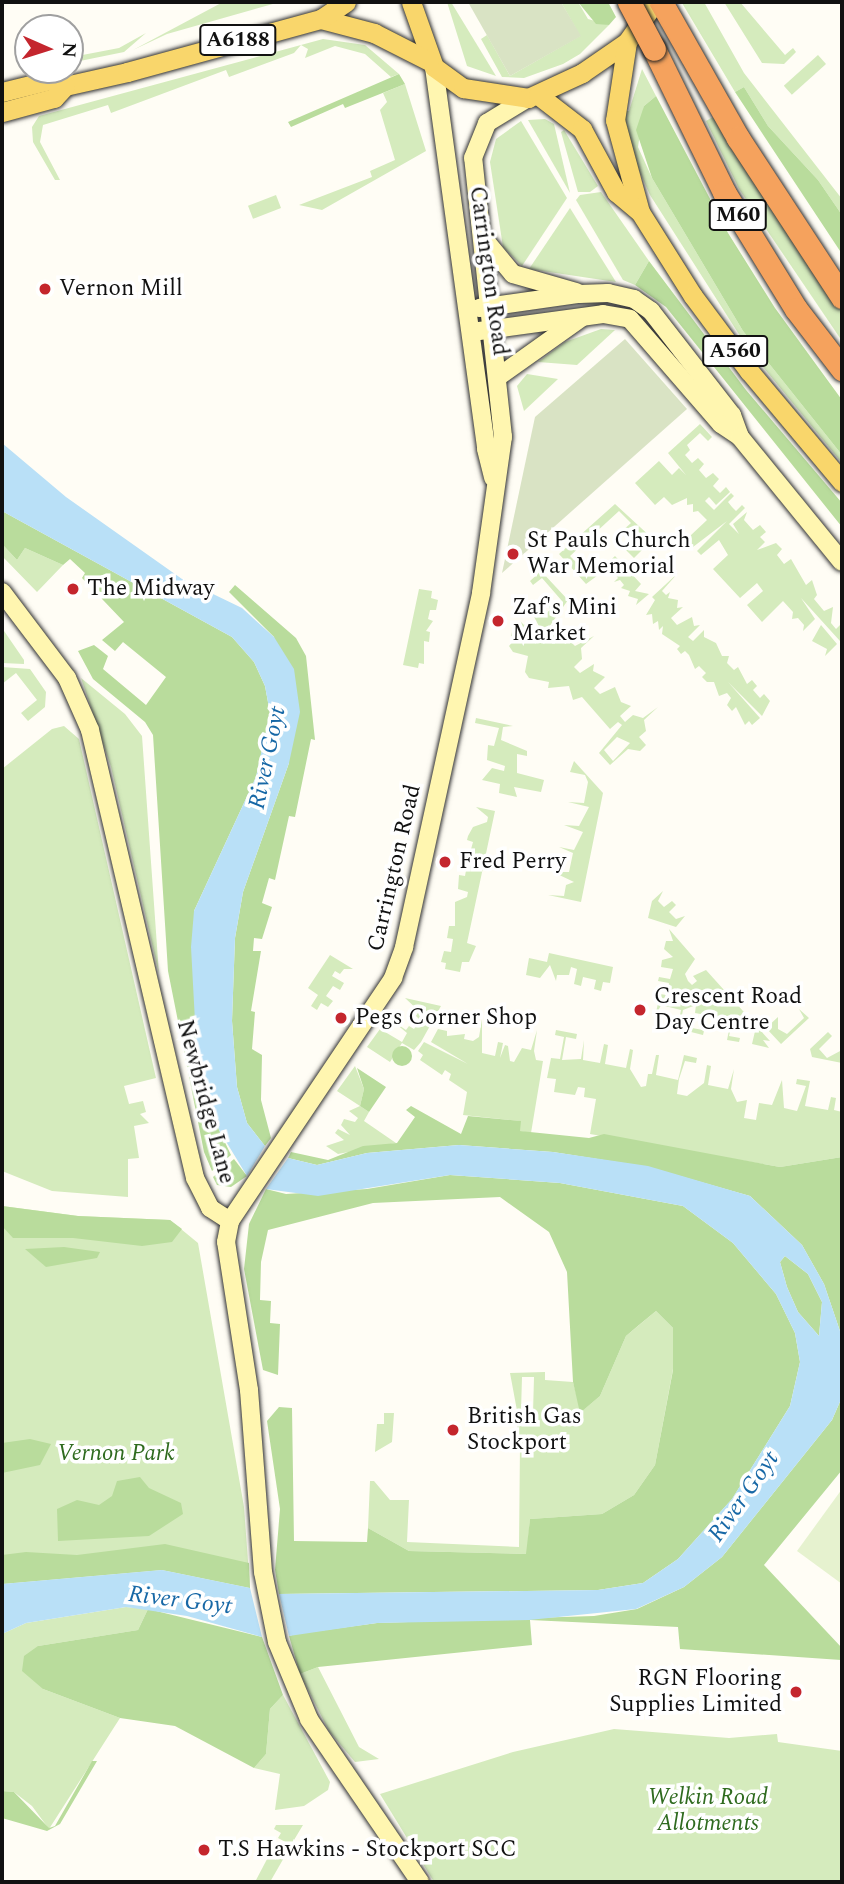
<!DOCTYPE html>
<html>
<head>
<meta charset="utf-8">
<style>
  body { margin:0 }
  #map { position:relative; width:844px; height:1884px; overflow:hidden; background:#fffdf5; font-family:Spectral,serif }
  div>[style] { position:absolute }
  .green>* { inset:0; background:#d5ebbd; transform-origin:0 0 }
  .forest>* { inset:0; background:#b9dc9c }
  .round { border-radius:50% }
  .cemetery>* { inset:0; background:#d9e3c4 }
  .pitch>* { inset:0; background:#e6f2cf }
  .water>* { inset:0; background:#b9e0f7 }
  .roads { filter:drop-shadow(0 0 2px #333) drop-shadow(0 0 2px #333) }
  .secondary>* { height:18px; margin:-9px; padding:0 9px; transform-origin:9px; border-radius:9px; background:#fff6b0 }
  .primary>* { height:19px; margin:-9.5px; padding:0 9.5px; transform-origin:9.5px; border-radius:9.5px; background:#f9d66b }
  .highway>* { height:23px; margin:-11.5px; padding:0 11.5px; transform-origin:11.5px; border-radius:11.5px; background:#f5a25d }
  .bridges { filter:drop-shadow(0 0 2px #222) drop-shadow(0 0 2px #222) }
  .highway-bridge>* { height:23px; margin:-11.5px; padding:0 11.5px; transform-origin:11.5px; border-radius:11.5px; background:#f5a25d }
  .dots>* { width:19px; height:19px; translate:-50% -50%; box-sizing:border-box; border:4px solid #fff; border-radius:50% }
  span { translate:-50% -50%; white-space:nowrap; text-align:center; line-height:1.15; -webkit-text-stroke:7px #fff; paint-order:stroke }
  .shield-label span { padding:2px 5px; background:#fff; border:2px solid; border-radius:5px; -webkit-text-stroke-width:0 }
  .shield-label { font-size:21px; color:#111; font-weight:700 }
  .street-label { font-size:23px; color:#111 }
  .poi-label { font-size:23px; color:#111 }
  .left { translate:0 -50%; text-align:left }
  .right { translate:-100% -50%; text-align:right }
  .park-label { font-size:23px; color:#2f6b1f; font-style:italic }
  .water-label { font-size:24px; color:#1768a6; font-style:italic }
  .frame { position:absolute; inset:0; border:4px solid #111; pointer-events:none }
  .north { position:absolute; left:14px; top:14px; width:70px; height:70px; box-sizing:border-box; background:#fff; border:2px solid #a0a0a0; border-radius:50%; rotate:93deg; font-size:19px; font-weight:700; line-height:28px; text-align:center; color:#111 }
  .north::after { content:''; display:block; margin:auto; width:24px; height:32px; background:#c4262e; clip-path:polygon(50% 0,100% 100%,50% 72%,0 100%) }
</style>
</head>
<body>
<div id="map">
  <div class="green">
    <div style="clip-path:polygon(223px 2px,280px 2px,167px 34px,133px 50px)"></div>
    <div style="clip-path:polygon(447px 2px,451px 2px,496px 76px,467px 66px)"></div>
    <div style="clip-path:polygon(561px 2px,578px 2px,588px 19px,609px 25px,580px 54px,563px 64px,524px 78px,502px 77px,481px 39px,487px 35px,510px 76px,580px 36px)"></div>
    <div style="clip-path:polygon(704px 2px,744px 73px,842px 199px,842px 215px,818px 180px,768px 126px,744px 87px,735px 92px,682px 3px)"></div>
    <div style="clip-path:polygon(724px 2px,740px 2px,785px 55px,793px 48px,796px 52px,784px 64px,762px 63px)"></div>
    <div style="clip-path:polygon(146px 33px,124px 52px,70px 63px,70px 52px,72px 57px,119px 48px)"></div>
    <div style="clip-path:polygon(323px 39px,365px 45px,399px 74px,391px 77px,365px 54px,335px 46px,305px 58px,308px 49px,301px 45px,294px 53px,229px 77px,226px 70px,111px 113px,108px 105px,43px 125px,40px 142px,60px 180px,55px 180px,33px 142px,32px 127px,39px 116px)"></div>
    <div style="left:818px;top:55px;width:12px;height:46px;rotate:48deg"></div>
    <div style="clip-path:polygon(642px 69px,656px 96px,644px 106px,638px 147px,652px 178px,743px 331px,842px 455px,842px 463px,749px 350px,650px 195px,629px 148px,623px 111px,629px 111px)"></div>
    <div style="clip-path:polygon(405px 84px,426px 151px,322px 210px,299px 205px,372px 177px,370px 171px,395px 160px,380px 110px,387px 102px,383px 93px)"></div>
    <div style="clip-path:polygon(713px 117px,842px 310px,842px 341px,739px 189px,706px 121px)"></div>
    <div style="clip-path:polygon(545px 119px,554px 124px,570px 193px,528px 120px)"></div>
    <div style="clip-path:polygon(521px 121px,567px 198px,522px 266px,503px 247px,490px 162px,496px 139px)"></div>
    <div style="clip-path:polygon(564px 130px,598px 186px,590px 192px,578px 192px,561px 132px)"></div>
    <div style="clip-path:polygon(601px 192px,649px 261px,635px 285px,623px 280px,576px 200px,580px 195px)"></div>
    <div style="left:276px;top:195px;width:14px;height:30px;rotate:69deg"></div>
    <div style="clip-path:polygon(570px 208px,616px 282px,529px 269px)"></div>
    <div style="clip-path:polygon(601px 329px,615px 330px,577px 365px,538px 362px,565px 342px)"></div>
    <div style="clip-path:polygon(527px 374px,558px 379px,524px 411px,517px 386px)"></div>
    <div style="clip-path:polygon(700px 424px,712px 437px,708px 441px,700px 433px,687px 445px,690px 450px,685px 455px,692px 463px,698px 458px,704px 464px,699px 470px,706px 478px,713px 473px,719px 479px,713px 486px,720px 493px,726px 487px,730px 492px,716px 505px,709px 497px,705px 501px,714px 510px,731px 493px,734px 496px,728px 502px,732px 507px,736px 511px,742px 505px,745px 508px,729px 524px,739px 534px,733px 524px,747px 512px,744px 520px,753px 530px,760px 525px,766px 532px,760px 537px,765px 542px,757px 550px,776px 543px,782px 549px,777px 555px,784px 564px,791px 559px,806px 585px,812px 580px,817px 595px,814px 599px,824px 611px,833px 607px,831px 623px,836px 629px,842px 623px,840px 641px,801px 598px,815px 619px,803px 631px,804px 625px,798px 618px,792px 619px,793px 612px,783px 601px,762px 622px,747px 605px,763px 591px,757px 583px,740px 598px,713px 569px,728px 555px,719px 540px,701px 555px,697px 551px,727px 521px,693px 547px,688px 541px,690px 536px,707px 520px,698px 511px,693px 512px,693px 504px,687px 505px,687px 498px,672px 505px,664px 497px,655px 505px,635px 483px,659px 461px,672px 475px,679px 468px,686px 475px,668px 453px)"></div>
    <div style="clip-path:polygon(615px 504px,653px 539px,634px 558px,624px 548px,632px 541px,622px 531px,631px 523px,619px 511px,570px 556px,582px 568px,590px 561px,599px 571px,615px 556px,641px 584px,635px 591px,649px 594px,636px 605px,638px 599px,628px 596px,630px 591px,621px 588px,624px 585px,620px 580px,614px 582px,618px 578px,609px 567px,586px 584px,559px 554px)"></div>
    <div style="clip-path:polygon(2px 544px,17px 560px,25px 548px,63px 565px,37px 592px,2px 556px)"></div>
    <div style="clip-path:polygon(evenodd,541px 571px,568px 600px,549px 627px,555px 624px,565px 644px,570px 641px,575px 646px,594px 636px,581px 648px,582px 659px,574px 667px,580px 673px,594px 664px,593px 671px,605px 677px,594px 688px,600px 694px,615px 687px,621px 702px,631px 706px,620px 716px,625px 722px,633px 715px,643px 718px,658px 707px,644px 720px,646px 731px,639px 737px,646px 745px,640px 751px,628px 749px,610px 765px,599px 753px,622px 725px,618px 722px,610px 729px,582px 697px,573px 700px,569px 686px,548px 688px,549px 682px,529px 678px,525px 672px,528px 656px,513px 652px,509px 646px,516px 638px,511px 636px,513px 628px,520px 621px,524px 625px,529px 621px,536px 629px,532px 637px,541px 630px,532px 613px,538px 609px,544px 615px,550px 610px,547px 600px,555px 604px,562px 601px,542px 578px,533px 585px,530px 581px,541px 571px,617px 737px,630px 743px,613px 761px,604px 750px,617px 737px)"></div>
    <div style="clip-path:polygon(678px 573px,662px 591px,666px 595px,670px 592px,668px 598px,678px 600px,677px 608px,683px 607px,671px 618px,677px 625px,692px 617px,694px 626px,700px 625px,688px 637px,693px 641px,704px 630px,704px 637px,716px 643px,722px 656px,729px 656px,727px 663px,734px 670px,738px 667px,747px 684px,752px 680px,757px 686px,753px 690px,760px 698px,764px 694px,770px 701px,762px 716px,728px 682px,760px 718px,752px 725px,749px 721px,745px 725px,736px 707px,732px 711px,727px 705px,731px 698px,727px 693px,719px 696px,714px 682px,707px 682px,702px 677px,706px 673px,699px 666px,695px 669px,689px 655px,685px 651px,681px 654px,677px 649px,680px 646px,662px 634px,663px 626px,659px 630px,658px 621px,653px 624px,652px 614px,646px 615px,655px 600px,652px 597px)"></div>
    <div style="clip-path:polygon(419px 589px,432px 591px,431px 598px,438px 600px,436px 610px,430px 610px,428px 619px,433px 621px,426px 631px,430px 632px,429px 642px,424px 641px,424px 664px,419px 663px,418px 668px,403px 665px)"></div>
    <div style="clip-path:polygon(821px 625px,837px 644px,825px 656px,827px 649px,812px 641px)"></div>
    <div style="clip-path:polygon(2px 628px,24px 660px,24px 664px,2px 663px)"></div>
    <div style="clip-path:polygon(2px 667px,30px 669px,46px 692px,45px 707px,28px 721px,21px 713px,37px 700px,16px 673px,2px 684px)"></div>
    <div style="clip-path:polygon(81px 678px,125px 714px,142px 736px,159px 974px,111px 767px)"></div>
    <div style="clip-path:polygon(476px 718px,513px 726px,503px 727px,501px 740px,527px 751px,527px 756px,517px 754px,517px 773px,544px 780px,541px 792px,514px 787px,517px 797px,499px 793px,500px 784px,482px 780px,492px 768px,504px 771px,505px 766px,487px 760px,488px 745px,494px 746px,499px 728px,475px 723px)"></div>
    <div style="clip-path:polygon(64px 726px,79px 739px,156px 1078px,124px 1086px,129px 1104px,143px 1101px,146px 1112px,140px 1114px,149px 1123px,134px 1126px,139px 1158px,128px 1159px,128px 1197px,52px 1191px,2px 1171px,2px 769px,52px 729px)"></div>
    <div style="clip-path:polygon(574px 761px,603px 793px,581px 902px,548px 895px,564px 896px,566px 885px,574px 882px,553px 872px,569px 872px,573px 853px,559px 847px,574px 850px,583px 832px,564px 825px,579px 826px,589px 807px,568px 802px,584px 803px,588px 782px,585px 775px,570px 772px)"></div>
    <div style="clip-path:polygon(476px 807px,495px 811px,467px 943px,476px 946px,469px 962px,462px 962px,460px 972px,445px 969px,446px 963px,441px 962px,444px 951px,451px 952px,453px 939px,447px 938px,449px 926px,455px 926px,455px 902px,467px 897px,468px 892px,458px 889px,459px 875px,465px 876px,467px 865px,462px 864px,464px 852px,470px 853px,473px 842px,467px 840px,468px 836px,473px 827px,487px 822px,488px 817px)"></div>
    <div style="clip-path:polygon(663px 891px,658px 901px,664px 907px,672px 901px,676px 905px,669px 912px,676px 919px,685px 916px,676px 927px,648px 918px,652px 901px)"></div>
    <div style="clip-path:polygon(669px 929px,695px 959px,685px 974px,688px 981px,692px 985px,697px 981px,693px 976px,706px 970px,770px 1041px,763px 1040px,769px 1048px,752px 1044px,756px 1027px,733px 1020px,729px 1036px,740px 1038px,739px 1042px,727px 1040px,731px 1020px,708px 1015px,703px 1035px,691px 1032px,692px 1028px,703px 1030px,706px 1015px,695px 1013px,696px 1005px,683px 1010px,679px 1030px,667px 1028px,668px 1023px,678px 1025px,681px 1010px,661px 1005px,655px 1017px,660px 994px,666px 995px,669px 983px,658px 981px,659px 977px,670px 979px,673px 969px,661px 967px,662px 960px,673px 957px,664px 949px,666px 941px,673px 941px)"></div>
    <div style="clip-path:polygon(549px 953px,613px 967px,610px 983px,603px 982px,601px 991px,594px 989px,596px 980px,583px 977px,581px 986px,574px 984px,577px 969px,571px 967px,569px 975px,557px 975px,556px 981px,550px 965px,540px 978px,526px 975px,529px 958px,547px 962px)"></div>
    <div style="clip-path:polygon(330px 955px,353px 969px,344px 969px,340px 974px,335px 971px,332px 976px,344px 983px,340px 990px,333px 986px,326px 996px,333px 1001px,328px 1007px,321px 1003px,317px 1010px,311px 1006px,318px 995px,308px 988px)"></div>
    <div style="clip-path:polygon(405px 998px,441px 1006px,421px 1042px,414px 1050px,402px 1043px,390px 1062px,367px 1047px,380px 1029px,402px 1042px,407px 1033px,390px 1019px,406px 1030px,409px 1026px,414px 1029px,420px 1020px,416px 1016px,419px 1011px)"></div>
    <div style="clip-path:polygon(799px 1009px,809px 1018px,781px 1044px,766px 1028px,778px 1017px,778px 1029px,787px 1034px,804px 1018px)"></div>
    <div style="clip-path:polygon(482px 1019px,482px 1053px,495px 1056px,498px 1042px,503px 1043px,500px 1058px,505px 1045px,508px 1046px,510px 1061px,514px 1062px,522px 1048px,531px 1050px,537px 1030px,534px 1051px,536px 1060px,543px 1061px,531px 1133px,519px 1131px,520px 1121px,463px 1115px,467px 1092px,449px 1080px,451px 1074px,445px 1070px,442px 1075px,420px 1060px,423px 1055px,418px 1051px,424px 1042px,468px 1064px,431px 1042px,438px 1029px,447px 1031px,447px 1036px,465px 1034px,464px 1039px,473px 1041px,479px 1037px)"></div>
    <div style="clip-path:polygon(556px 1030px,577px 1034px,576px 1039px,566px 1037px,562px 1060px,581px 1059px,584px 1040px,583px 1060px,600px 1063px,604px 1044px,608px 1045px,605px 1064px,626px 1068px,630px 1049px,633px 1050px,630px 1069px,641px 1087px,646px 1086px,648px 1074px,652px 1074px,656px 1055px,659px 1055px,656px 1075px,678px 1080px,684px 1055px,697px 1058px,696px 1063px,685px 1061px,679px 1079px,677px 1094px,687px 1096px,704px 1083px,707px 1065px,711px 1066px,708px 1085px,728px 1089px,734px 1069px,731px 1089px,737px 1102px,747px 1100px,744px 1118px,756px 1120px,759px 1103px,772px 1105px,782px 1080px,784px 1108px,797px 1111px,806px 1086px,796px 1084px,797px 1079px,810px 1081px,805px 1106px,828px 1110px,831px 1097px,836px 1098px,834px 1110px,842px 1112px,842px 1157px,780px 1167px,590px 1134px,596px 1099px,584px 1097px,585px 1088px,578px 1087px,575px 1095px,554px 1092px,556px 1079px,547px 1078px,551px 1058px,560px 1059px,564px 1037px,555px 1035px)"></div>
    <div style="clip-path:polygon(828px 1032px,832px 1036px,819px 1049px,827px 1058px,842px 1050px,842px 1063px,812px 1057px,810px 1049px)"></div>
    <div style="clip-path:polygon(355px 1066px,364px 1089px,360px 1106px,369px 1112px,364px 1121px,396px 1143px,338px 1154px,326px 1146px,344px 1140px,335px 1133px,338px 1129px,350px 1135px,341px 1125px,344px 1119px,355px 1122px,358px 1118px,349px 1111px,360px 1106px,337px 1091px)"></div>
    <div style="clip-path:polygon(2px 1206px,78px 1216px,170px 1220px,198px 1243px,244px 1507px,250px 1588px,162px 1570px,2px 1584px)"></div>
    <div style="clip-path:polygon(evenodd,656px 1311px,673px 1328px,673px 1369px,655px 1465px,634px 1495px,602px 1514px,530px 1519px,527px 1554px,409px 1551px,368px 1528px,370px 1481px,374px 1481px,390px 1500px,409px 1500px,407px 1542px,519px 1547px,520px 1444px,516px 1443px,518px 1416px,510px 1373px,545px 1372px,545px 1380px,573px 1382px,581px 1412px,600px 1396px,626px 1336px,656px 1311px,522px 1377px,534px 1377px,533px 1413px,521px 1412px,522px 1377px)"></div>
    <div style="clip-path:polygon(384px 1413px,394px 1413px,392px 1442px,375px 1452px,377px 1424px,384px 1424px)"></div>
    <div style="clip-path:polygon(126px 1607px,148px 1609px,138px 1630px,38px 1646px,43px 1689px,120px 1718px,49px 1829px,32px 1806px,14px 1792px,2px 1791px,2px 1634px,26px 1623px)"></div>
    <div style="clip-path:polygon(318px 1667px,359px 1747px,379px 1759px,355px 1762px,329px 1731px,300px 1674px)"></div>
    <div style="clip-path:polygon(283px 1695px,330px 1782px,328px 1790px,304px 1806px,275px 1810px,280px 1774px,254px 1768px,266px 1754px,270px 1709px)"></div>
    <div style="clip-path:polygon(614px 1729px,729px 1738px,777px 1734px,778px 1742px,842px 1751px,842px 1882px,434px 1882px,380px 1794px,513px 1752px)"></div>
    <div style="clip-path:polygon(276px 1825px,303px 1825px,291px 1845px,278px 1838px,281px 1833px,274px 1829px)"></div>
    <div style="clip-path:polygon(276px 1842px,289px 1849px,270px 1882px,255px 1882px)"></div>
  </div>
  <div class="forest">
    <div style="clip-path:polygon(578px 2px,608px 2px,616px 17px,609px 25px,596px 24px)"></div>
    <div style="clip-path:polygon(399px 74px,405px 84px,345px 108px,343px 104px,291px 127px,288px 122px)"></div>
    <div style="clip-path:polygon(744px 87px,768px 126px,818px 180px,842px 215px,842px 254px,735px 92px)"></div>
    <div style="clip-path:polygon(656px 96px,728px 233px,775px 308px,842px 400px,842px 455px,743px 331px,652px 178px,636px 130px,644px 106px)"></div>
    <div style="clip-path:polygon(649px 261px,746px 390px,842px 503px,842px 527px,666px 307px,635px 285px)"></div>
    <div style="clip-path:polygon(2px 511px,232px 637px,254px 662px,265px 686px,270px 713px,256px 777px,194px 911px,196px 1040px,219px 1130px,231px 1155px,212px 1171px,204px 1152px,168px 971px,153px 735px,145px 722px,93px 679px,78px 651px,94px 645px,108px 656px,103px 669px,146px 705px,166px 677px,123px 642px,115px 651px,102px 640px,124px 622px,82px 578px,85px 573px,70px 559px,63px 565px,25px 548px,17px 560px,2px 544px)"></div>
    <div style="clip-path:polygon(235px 585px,296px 638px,306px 656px,315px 740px,311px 739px,295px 817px,289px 816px,275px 880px,269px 878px,262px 903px,272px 907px,262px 939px,254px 938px,253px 951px,261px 951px,251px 1011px,255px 1012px,252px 1049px,262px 1055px,261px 1100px,271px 1138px,265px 1146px,247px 1123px,237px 1087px,232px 1021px,235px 938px,243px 892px,289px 763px,274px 637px,229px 592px)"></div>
    <div class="round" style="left:392px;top:1046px;width:20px;height:20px"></div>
    <div style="clip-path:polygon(357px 1068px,386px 1087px,369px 1112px,360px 1106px,364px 1089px)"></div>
    <div style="clip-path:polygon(411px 1106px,461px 1134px,468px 1116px,521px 1121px,520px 1131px,589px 1138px,604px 1134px,780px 1167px,842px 1157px,842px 1337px,824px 1284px,802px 1245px,750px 1196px,648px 1167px,553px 1152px,459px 1145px,367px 1153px,317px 1165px,288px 1158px,291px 1152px,328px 1160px,363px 1146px,397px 1143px,415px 1117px,406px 1110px)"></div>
    <div style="clip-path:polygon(234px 1159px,247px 1176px,231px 1187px,217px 1185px,213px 1177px)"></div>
    <div style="clip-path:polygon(450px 1175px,560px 1183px,683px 1206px,733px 1243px,776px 1294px,795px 1333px,800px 1362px,790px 1406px,732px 1499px,678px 1559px,643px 1583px,598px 1590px,279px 1594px,275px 1570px,280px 1509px,267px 1421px,279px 1407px,292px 1408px,294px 1541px,367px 1542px,368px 1528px,409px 1551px,526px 1554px,530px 1519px,602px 1514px,634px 1495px,655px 1465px,673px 1370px,673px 1328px,656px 1311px,639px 1325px,626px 1336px,600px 1396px,580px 1413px,573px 1382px,567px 1272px,549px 1232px,500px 1197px,373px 1203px,268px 1230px,261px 1262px,260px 1300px,271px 1301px,270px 1323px,280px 1324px,278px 1375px,263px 1370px,244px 1269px,249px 1224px,266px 1189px,286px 1194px,367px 1189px)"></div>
    <div style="clip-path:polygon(2px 1206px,78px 1216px,170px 1220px,182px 1229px,172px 1242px,142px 1246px,73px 1238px,13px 1238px,2px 1226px)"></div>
    <div style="clip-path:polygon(64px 1247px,100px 1252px,97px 1258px,46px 1267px,25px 1249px)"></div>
    <div style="clip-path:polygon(785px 1256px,808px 1274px,822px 1302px,819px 1336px,798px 1312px,787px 1287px,780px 1262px)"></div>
    <div style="clip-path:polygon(842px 1397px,842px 1470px,764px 1565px,842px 1648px,841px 1660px,680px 1649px,678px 1627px,530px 1620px,532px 1645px,318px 1667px,300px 1674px,289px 1636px,296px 1634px,377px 1623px,594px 1616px,637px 1609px,684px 1587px,722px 1557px,832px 1420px)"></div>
    <div style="clip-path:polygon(30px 1439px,51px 1444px,40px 1465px,2px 1473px,2px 1443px)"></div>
    <div style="clip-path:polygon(140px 1477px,149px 1488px,181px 1503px,183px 1514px,149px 1536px,58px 1541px,57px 1509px,77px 1500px,99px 1505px,112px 1496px,117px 1481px)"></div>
    <div style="clip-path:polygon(165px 1544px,249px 1563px,250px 1588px,162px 1570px,2px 1584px,2px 1555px,26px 1552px,77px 1555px)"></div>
    <div style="clip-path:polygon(148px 1609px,262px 1637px,283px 1695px,270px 1709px,266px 1754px,254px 1768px,175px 1726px,120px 1718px,43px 1689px,22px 1671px,24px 1656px,38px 1646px,138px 1630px)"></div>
    <div style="clip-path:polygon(92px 1761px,97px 1761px,60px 1824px,47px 1831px,2px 1818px,2px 1791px,14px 1792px,49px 1828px,55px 1826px)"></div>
  </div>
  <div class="cemetery">
    <div style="clip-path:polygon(468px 2px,561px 2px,581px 36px,510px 76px)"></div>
    <div style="clip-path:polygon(625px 339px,687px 409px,502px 573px,535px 417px)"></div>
  </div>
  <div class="pitch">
    <div style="clip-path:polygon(842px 1489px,842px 1584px,797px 1551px)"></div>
  </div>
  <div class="water">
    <div style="clip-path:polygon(2px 443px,66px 497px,182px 579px,242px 608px,274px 637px,294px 669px,300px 712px,289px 763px,243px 892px,235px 938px,232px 1021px,237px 1087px,247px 1123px,265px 1146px,247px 1176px,219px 1130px,196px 1040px,191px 947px,194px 911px,256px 777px,270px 713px,265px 686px,254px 662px,232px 637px,2px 511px)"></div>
    <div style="clip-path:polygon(evenodd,459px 1145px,553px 1152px,648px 1166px,750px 1196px,802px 1245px,824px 1284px,842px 1337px,842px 1397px,832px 1420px,722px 1557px,684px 1587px,636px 1609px,529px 1620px,377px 1623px,289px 1636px,279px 1594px,598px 1590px,643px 1583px,678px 1559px,732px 1499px,790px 1406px,800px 1362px,795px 1333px,776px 1294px,733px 1243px,683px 1206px,560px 1183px,450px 1175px,318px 1196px,266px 1189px,288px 1158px,317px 1165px,367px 1153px,459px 1145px,785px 1256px,808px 1274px,822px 1302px,819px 1336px,798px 1312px,787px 1287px,780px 1262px,785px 1256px)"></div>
    <div style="clip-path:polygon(162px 1570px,250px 1588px,262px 1637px,187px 1616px,126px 1607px,26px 1623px,2px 1634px,2px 1584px)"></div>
  </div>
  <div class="roads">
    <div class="secondary">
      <div style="left:434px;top:67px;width:386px;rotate:82.2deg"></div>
      <div style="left:486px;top:449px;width:30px;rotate:76deg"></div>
      <div style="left:484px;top:239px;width:45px;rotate:50.4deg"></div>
      <div style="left:513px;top:274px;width:66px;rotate:15.9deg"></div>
      <div style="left:479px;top:308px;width:101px;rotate:-8deg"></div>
      <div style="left:579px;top:294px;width:29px;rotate:-2deg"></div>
      <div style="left:608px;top:293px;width:27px;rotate:13deg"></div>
      <div style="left:634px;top:299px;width:21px;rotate:35deg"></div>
      <div style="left:651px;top:311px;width:132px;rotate:52.1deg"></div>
      <div style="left:732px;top:415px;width:23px;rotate:70deg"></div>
      <div style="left:472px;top:332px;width:132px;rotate:-7.8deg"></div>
      <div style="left:603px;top:314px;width:27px;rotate:10deg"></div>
      <div style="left:630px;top:319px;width:139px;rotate:49.1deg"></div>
      <div style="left:721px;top:424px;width:23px;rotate:34deg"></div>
      <div style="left:740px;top:437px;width:161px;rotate:50.8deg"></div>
      <div style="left:498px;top:377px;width:102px;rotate:-35.4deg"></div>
      <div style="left:2px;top:592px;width:108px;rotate:52.9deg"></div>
      <div style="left:67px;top:678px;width:57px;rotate:66.1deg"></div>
      <div style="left:90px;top:730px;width:460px;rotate:76.8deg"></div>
      <div style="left:195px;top:1178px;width:34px;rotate:63deg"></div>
      <div style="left:210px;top:1208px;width:24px;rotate:33deg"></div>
      <div style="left:420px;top:1882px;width:197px;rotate:-124.3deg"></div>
      <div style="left:309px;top:1719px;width:83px;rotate:-112.6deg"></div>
      <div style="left:277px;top:1642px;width:71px;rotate:-101.3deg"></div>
      <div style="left:263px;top:1572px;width:183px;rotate:-94.4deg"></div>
      <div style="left:249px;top:1390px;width:150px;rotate:-98.8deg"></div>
      <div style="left:226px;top:1242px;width:21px;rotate:-79deg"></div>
      <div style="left:230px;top:1221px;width:293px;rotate:-56.1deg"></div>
      <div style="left:393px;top:978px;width:33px;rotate:-70deg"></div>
      <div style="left:404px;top:947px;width:362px;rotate:-77.7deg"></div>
      <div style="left:481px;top:593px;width:158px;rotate:-82deg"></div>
      <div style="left:503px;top:437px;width:281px;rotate:-96.1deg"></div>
      <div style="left:473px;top:158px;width:38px;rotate:-68deg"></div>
      <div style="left:487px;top:123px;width:48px;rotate:-31.4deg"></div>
    </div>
    <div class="primary">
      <div style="left:411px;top:2px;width:69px;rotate:70.5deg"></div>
      <div style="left:434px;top:67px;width:36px;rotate:36deg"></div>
      <div style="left:463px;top:88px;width:66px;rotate:8.7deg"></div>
      <div style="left:528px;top:98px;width:60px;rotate:-24.8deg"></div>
      <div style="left:582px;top:73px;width:55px;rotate:-34.6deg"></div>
      <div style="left:627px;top:42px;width:49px;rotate:-55deg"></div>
      <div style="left:321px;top:19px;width:55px;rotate:14.8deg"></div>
      <div style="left:374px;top:33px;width:62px;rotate:27deg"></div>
      <div style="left:627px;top:42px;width:79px;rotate:98.7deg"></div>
      <div style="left:615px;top:120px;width:95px;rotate:74.8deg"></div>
      <div style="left:640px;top:212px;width:99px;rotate:57.8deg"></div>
      <div style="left:693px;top:296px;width:94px;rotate:53.3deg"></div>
      <div style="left:749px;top:371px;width:145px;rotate:50deg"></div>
      <div style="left:2px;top:92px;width:49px;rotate:-14deg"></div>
      <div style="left:50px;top:80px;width:16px;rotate:22deg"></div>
      <div style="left:65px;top:86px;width:64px;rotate:-12.7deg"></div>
      <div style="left:127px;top:72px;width:201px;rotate:-15.3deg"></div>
      <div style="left:321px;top:19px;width:30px;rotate:-34deg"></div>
      <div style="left:538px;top:95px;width:56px;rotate:37.7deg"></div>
      <div style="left:582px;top:129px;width:72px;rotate:61.6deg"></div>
      <div style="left:616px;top:192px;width:30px;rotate:40deg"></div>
      <div style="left:2px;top:112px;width:54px;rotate:-15.1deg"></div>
      <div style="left:54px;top:98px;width:16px;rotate:-47deg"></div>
    </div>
    <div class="highway">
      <div style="left:661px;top:2px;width:156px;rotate:60.5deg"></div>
      <div style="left:738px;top:138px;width:190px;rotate:56.8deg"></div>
      <div style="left:654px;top:49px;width:159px;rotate:63.9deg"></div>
      <div style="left:724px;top:192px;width:137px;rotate:58.4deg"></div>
      <div style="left:796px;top:309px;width:76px;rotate:52.5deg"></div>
    </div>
  </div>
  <div class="bridges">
    <div class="highway-bridge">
      <div style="left:629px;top:2px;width:53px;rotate:62deg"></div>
    </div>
  </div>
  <div class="dots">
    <div style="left:45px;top:289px;background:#c4262e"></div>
    <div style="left:513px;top:554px;background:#c4262e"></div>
    <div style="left:73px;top:589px;background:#c4262e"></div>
    <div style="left:498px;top:621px;background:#c4262e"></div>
    <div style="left:445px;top:862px;background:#c4262e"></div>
    <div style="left:640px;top:1010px;background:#c4262e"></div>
    <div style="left:341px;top:1018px;background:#c4262e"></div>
    <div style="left:453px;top:1430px;background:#c4262e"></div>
    <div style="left:796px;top:1692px;background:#c4262e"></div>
    <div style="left:204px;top:1850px;background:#c4262e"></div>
  </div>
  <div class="shield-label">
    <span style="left:238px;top:40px">A6188</span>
    <span style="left:738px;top:215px">M60</span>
    <span style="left:735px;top:351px">A560</span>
  </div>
  <div class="street-label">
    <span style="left:488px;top:271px;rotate:82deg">Carrington Road</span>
    <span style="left:395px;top:868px;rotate:-77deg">Carrington Road</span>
    <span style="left:205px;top:1102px;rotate:75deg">Newbridge Lane</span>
  </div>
  <div class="poi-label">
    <span class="left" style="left:59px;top:289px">Vernon Mill</span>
    <span class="left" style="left:527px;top:554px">St Pauls Church<br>War Memorial</span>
    <span class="left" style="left:87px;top:589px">The Midway</span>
    <span class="left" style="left:512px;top:621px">Zaf's Mini<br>Market</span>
    <span class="left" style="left:459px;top:862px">Fred Perry</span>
    <span class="left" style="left:654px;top:1010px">Crescent Road<br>Day Centre</span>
    <span class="left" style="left:355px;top:1018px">Pegs Corner Shop</span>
    <span class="left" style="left:467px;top:1430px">British Gas<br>Stockport</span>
    <span class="right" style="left:782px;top:1692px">RGN Flooring<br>Supplies Limited</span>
    <span class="left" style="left:218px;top:1850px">T.S Hawkins - Stockport SCC</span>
  </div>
  <div class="park-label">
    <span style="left:116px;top:1454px">Vernon Park</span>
    <span style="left:708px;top:1811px">Welkin Road<br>Allotments</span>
  </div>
  <div class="water-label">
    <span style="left:268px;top:758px;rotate:-78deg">River Goyt</span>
    <span style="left:744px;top:1497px;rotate:-55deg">River Goyt</span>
    <span style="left:180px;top:1601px;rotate:7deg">River Goyt</span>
  </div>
  <div class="frame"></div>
  <div class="north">N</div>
</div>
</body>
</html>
